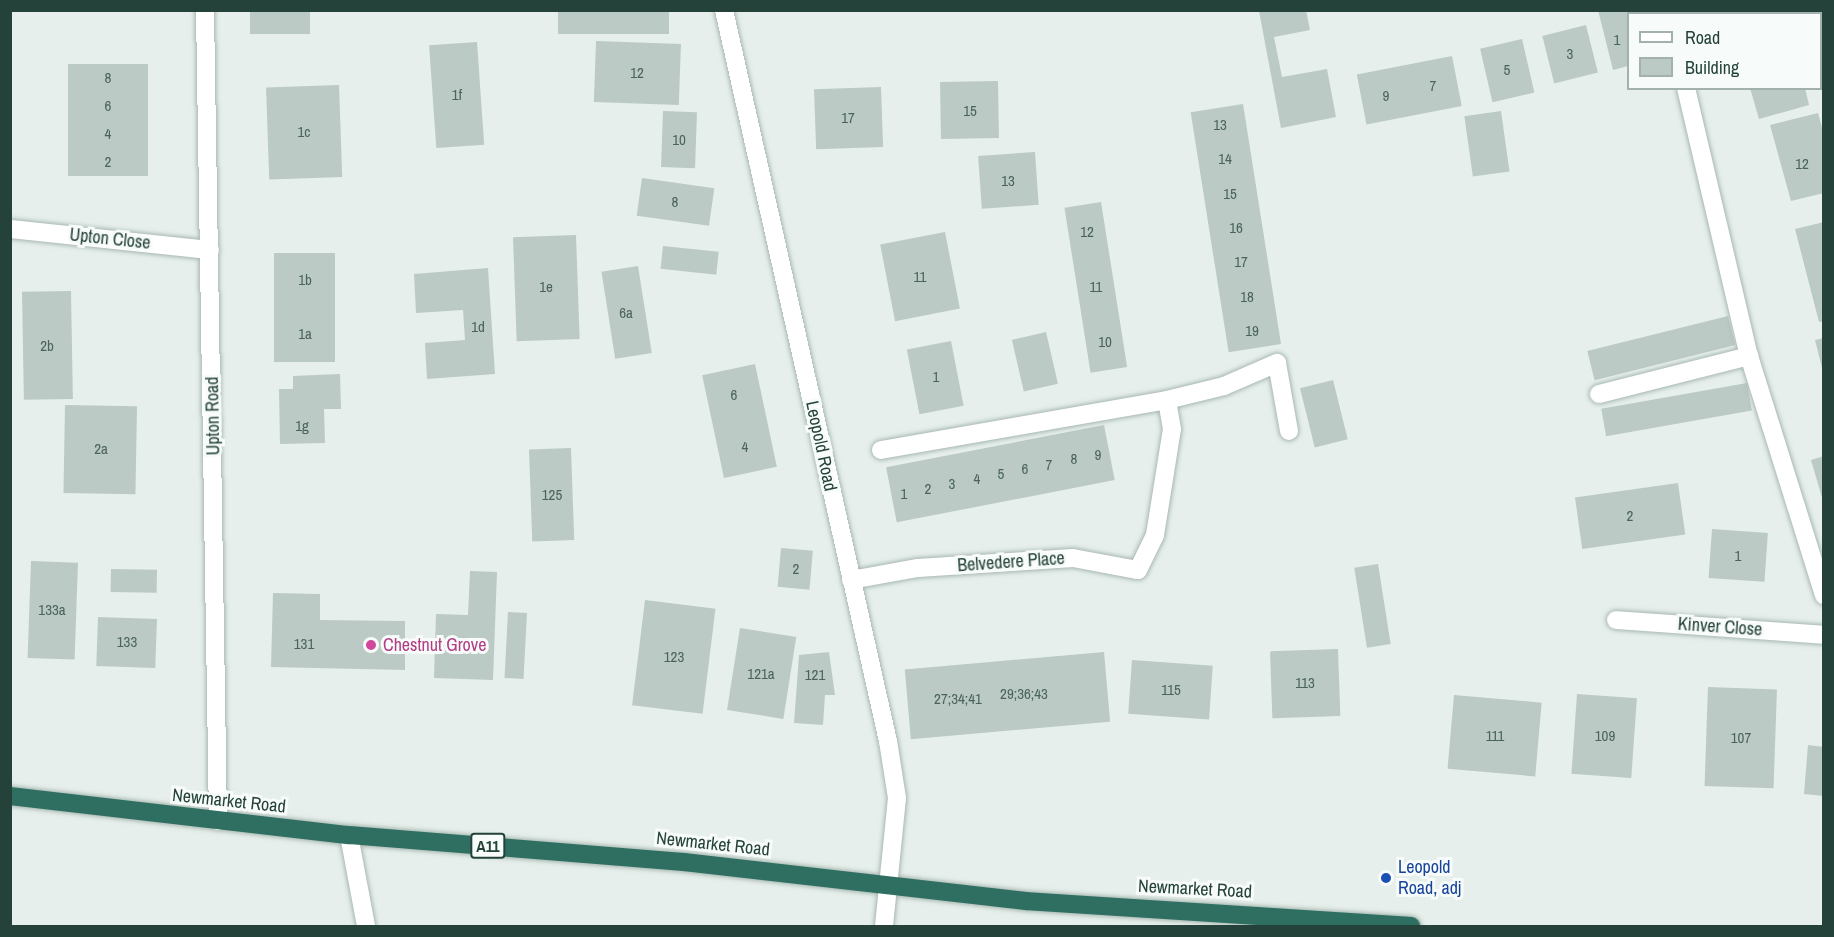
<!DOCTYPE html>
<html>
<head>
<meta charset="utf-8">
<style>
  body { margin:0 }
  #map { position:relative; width:1834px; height:937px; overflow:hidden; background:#e6efeb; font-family:"Archivo Narrow",sans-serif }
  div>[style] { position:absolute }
  .building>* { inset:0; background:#bbcac4; transform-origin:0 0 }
  .roads { filter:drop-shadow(0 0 2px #a8b8b2) drop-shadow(0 0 2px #a8b8b2) }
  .minor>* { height:18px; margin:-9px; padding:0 9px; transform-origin:9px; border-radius:9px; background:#fff }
  .highway>* { height:18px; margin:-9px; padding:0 9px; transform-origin:9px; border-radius:9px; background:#2f6f62 }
  .dots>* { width:16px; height:16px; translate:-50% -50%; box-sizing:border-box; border:3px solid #f7fbf9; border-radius:50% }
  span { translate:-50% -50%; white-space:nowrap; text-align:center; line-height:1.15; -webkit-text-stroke:6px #f7fbf9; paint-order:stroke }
  .number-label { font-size:15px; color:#4a645c }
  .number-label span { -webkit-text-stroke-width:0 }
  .shield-label span { padding:2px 4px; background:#f7fbf9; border:2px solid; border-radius:4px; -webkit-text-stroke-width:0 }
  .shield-label { font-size:16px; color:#24423a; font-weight:700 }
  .street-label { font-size:18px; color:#24423a }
  .hotel-label { font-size:18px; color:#b23c85 }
  .left { translate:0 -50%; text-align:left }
  .transit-label { font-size:18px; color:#164399 }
  .frame { position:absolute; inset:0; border:12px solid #24423a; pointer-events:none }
  .legend { position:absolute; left:1627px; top:12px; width:195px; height:78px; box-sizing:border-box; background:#f7fbf9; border:2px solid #a3b1ad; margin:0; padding:8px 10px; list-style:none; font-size:18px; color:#24423a }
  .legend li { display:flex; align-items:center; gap:12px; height:30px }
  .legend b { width:30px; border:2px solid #a3b1ad }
</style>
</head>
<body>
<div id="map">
  <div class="building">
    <div style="left:250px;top:10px;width:60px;height:24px"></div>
    <div style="left:558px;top:10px;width:111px;height:24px"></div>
    <div style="clip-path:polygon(1306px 10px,1310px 30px,1274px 37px,1282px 77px,1327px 69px,1336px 117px,1281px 128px,1259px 11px)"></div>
    <div style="clip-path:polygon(1598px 10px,1656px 10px,1656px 14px,1628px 14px,1628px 66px,1613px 70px)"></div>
    <div style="left:1687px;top:10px;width:87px;height:4px"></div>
    <div style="left:1586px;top:25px;width:49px;height:45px;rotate:76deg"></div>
    <div style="left:1522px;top:39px;width:55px;height:43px;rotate:77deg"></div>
    <div style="left:596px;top:41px;width:85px;height:61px;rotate:2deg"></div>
    <div style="left:477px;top:42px;width:103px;height:48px;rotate:86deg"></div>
    <div style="left:1452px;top:56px;width:51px;height:97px;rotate:79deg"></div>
    <div style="left:68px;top:64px;width:80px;height:112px"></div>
    <div style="left:998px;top:81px;width:57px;height:58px;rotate:89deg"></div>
    <div style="left:339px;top:85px;width:92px;height:73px;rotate:88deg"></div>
    <div style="left:881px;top:87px;width:60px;height:67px;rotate:88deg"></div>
    <div style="clip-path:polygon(1750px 88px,1805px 88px,1809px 105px,1759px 119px)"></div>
    <div style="left:1243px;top:104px;width:243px;height:53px;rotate:81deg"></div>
    <div style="left:663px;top:111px;width:34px;height:56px;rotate:2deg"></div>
    <div style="left:1501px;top:111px;width:61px;height:37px;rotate:82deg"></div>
    <div style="clip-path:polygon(1818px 113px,1824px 135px,1824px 193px,1791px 201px,1770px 125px)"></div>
    <div style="left:1035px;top:152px;width:53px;height:57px;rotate:86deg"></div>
    <div style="left:642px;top:178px;width:73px;height:38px;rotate:8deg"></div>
    <div style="left:1101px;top:202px;width:167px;height:37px;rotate:81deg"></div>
    <div style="clip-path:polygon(1824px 222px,1824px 321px,1819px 322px,1795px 229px)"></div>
    <div style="left:945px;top:232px;width:78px;height:66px;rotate:79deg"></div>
    <div style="left:576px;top:235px;width:104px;height:63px;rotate:88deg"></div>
    <div style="left:663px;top:246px;width:56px;height:23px;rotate:6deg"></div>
    <div style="left:274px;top:253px;width:61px;height:109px"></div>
    <div style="left:638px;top:266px;width:88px;height:37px;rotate:81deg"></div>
    <div style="clip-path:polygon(488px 268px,495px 374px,427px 379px,425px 343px,465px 340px,463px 310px,416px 313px,414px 274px)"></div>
    <div style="left:71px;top:291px;width:108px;height:49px;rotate:89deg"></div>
    <div style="left:1728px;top:316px;width:30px;height:145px;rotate:76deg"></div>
    <div style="left:1046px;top:332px;width:53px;height:35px;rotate:77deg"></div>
    <div style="clip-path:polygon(1824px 338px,1824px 372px,1823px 372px,1815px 340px)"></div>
    <div style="left:951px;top:341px;width:66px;height:45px;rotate:79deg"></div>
    <div style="left:755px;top:364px;width:105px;height:54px;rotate:78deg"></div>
    <div style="clip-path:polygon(340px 374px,341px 409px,324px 409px,325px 443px,280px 444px,279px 389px,293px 389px,293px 376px)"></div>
    <div style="left:1333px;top:380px;width:61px;height:34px;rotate:76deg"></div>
    <div style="left:1747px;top:383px;width:28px;height:148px;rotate:80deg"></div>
    <div style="left:65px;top:405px;width:72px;height:88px;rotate:1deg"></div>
    <div style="left:1104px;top:425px;width:56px;height:222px;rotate:79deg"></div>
    <div style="left:571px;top:448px;width:92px;height:42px;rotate:88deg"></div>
    <div style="clip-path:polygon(1824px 456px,1824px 501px,1823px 501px,1811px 460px)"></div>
    <div style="left:1678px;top:483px;width:52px;height:104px;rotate:82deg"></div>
    <div style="left:1712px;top:529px;width:56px;height:49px;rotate:4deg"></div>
    <div style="left:781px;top:548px;width:32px;height:39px;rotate:5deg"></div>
    <div style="left:31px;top:561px;width:47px;height:97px;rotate:2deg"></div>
    <div style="left:1378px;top:564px;width:81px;height:24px;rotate:81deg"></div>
    <div style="left:111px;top:569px;width:46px;height:23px;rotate:1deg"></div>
    <div style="clip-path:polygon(470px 571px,497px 572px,493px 680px,434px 678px,436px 614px,468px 615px)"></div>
    <div style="clip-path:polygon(273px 593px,320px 594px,320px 620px,405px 621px,405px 670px,271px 667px)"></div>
    <div style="left:645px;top:600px;width:71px;height:106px;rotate:7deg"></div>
    <div style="left:508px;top:612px;width:19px;height:66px;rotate:3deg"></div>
    <div style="left:98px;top:617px;width:59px;height:49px;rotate:2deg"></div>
    <div style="left:740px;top:628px;width:57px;height:83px;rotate:9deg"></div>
    <div style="left:1338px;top:649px;width:67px;height:68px;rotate:88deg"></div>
    <div style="clip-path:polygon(829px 652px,835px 695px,825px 695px,823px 725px,794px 723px,799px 655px)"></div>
    <div style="left:1104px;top:652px;width:70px;height:200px;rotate:85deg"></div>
    <div style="left:1132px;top:660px;width:81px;height:54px;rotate:4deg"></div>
    <div style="left:1708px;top:687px;width:69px;height:99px;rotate:2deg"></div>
    <div style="left:1577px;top:694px;width:60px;height:80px;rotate:4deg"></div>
    <div style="left:1454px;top:695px;width:88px;height:74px;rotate:5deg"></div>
    <div style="clip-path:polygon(1808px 745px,1824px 747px,1824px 796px,1804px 794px)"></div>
  </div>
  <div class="roads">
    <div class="minor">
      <div style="left:205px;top:10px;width:811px;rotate:89.08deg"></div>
      <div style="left:724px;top:10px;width:749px;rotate:77.36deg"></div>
      <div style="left:888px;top:741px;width:58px;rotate:81deg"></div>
      <div style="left:897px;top:798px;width:129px;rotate:95.8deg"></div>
      <div style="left:1668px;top:10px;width:4px;rotate:76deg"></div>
      <div style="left:1686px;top:88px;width:275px;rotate:76.8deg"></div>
      <div style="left:1749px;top:356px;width:251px;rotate:72.6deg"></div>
      <div style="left:10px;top:229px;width:201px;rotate:6deg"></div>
      <div style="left:1599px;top:394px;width:155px;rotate:-14.2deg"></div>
      <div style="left:881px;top:450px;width:290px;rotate:-9.9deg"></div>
      <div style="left:1167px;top:400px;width:59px;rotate:-13.8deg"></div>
      <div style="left:1224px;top:386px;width:58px;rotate:-23.5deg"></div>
      <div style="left:1277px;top:363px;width:69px;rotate:80deg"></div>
      <div style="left:851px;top:580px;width:68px;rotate:-10.2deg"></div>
      <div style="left:918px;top:568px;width:155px;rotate:-3.7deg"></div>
      <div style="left:1073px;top:558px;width:66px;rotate:10.5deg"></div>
      <div style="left:1138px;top:570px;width:39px;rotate:-64deg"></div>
      <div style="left:1155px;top:535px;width:107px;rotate:-80.9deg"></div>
      <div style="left:1172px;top:429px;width:29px;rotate:-100deg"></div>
      <div style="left:1616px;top:620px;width:209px;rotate:4.1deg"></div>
      <div style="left:349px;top:835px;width:93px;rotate:79.4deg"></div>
    </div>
    <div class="highway">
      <div style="left:10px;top:796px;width:341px;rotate:6.6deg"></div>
      <div style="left:349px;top:835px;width:336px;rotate:4.6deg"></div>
      <div style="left:684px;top:862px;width:344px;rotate:6.5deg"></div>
      <div style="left:1026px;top:901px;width:386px;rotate:3.7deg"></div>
    </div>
  </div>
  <div class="dots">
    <div style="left:371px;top:645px;background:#d1479c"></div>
    <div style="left:1386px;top:878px;background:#1a4fb4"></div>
  </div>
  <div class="number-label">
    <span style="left:1617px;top:40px">1</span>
    <span style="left:1570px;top:54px">3</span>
    <span style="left:1507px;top:70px">5</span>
    <span style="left:637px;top:73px">12</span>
    <span style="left:108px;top:78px">8</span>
    <span style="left:1433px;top:86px">7</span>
    <span style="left:457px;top:95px">1f</span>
    <span style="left:1386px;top:96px">9</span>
    <span style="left:108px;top:106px">6</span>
    <span style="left:970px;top:111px">15</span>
    <span style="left:848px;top:118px">17</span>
    <span style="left:1220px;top:125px">13</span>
    <span style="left:304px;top:132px">1c</span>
    <span style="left:108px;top:134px">4</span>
    <span style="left:679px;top:140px">10</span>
    <span style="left:1225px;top:159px">14</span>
    <span style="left:108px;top:162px">2</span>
    <span style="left:1802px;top:164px">12</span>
    <span style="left:1008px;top:181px">13</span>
    <span style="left:1230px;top:194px">15</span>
    <span style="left:675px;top:202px">8</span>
    <span style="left:1236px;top:228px">16</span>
    <span style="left:1087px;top:232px">12</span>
    <span style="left:1241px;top:262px">17</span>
    <span style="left:920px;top:277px">11</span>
    <span style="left:305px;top:280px">1b</span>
    <span style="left:546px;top:287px">1e</span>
    <span style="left:1096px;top:287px">11</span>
    <span style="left:1247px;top:297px">18</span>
    <span style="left:626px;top:313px">6a</span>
    <span style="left:478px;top:327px">1d</span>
    <span style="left:1252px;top:331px">19</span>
    <span style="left:305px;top:334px">1a</span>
    <span style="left:1105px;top:342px">10</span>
    <span style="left:47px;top:346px">2b</span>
    <span style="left:936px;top:377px">1</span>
    <span style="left:734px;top:395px">6</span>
    <span style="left:302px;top:426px">1g</span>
    <span style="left:745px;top:447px">4</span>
    <span style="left:101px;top:449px">2a</span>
    <span style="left:1098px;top:455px">9</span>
    <span style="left:1074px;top:459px">8</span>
    <span style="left:1049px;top:465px">7</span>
    <span style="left:1025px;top:469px">6</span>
    <span style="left:1001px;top:474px">5</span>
    <span style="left:977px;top:479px">4</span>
    <span style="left:952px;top:484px">3</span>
    <span style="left:928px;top:489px">2</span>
    <span style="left:904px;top:494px">1</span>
    <span style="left:552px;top:495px">125</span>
    <span style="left:1630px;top:516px">2</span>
    <span style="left:1738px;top:556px">1</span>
    <span style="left:796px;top:569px">2</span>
    <span style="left:52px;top:610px">133a</span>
    <span style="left:127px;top:642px">133</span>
    <span style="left:304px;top:644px">131</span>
    <span style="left:674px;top:657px">123</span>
    <span style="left:761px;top:674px">121a</span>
    <span style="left:815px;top:675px">121</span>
    <span style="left:1305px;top:683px">113</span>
    <span style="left:1171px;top:690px">115</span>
    <span style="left:1024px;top:694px">29;36;43</span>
    <span style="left:958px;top:699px">27;34;41</span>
    <span style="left:1495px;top:736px">111</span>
    <span style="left:1605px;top:736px">109</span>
    <span style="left:1741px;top:738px">107</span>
  </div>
  <div class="shield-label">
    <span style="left:488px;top:846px">A11</span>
  </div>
  <div class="street-label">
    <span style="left:110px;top:239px;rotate:6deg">Upton Close</span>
    <span style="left:213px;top:416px;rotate:-91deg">Upton Road</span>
    <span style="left:821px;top:446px;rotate:78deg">Leopold Road</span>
    <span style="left:1011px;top:562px;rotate:-4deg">Belvedere Place</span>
    <span style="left:1720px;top:627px;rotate:4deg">Kinver Close</span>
    <span style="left:229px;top:801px;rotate:6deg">Newmarket Road</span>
    <span style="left:713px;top:844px;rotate:6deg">Newmarket Road</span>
    <span style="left:1195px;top:889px;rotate:3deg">Newmarket Road</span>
  </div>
  <div class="hotel-label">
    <span class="left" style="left:383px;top:645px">Chestnut Grove</span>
  </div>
  <div class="transit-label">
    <span class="left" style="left:1398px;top:878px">Leopold<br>Road, adj</span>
  </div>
  <div class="frame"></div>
  <ul class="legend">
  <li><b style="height:8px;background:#fff"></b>Road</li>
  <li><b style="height:16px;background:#bbcac4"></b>Building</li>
  </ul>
</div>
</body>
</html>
